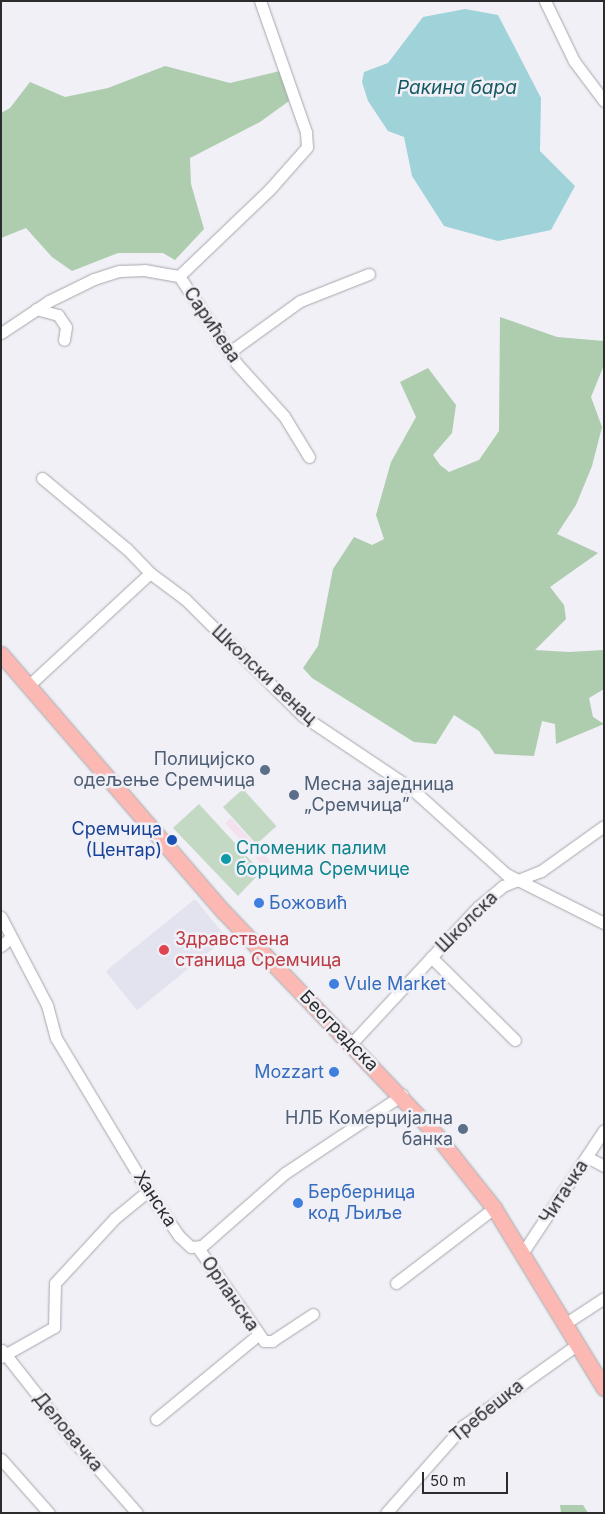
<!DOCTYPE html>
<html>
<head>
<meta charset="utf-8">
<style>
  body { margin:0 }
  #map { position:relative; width:605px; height:1514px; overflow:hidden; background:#f0f0f6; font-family:Inter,sans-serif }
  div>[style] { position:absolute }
  .commercial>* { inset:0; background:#f4e0ef; transform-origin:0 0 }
  .built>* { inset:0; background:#e3e3f0; transform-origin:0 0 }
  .green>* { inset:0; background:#c4d9c4; transform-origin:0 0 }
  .forest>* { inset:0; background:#aeccae }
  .water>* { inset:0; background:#a0d2da }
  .roads { filter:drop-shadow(0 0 1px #a5a6ab) drop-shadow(0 0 1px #a5a6ab) }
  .minor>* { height:11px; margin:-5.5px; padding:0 5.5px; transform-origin:5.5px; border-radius:5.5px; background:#fff }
  .major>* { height:15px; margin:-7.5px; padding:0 7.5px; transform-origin:7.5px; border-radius:7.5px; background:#fcb9b3 }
  .dots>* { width:14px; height:14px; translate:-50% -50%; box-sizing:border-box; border:2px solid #f0f0f6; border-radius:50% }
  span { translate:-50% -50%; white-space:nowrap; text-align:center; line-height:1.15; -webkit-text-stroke:5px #f0f0f6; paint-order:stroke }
  .street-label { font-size:18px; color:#2c2c2e }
  .service-label { font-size:18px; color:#4e5e75 }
  .right { translate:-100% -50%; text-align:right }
  .left { translate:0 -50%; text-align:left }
  .transit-label { font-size:18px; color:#164399 }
  .culture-label { font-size:18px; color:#0d838f }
  .shop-label { font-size:18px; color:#366cbe }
  .health-label { font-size:18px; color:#be3a42 }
  .water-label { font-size:19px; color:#165963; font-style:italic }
  .frame { position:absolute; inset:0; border:2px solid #2c2c2e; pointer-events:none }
  .scale { position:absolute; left:422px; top:1472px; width:86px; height:22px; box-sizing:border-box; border:2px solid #2c2c2e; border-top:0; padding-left:6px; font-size:15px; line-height:18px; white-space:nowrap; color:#2c2c2e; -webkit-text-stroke:4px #f0f0f6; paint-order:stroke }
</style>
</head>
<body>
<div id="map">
  <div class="commercial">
    <div style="left:231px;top:818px;width:59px;height:8px;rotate:48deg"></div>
  </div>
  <div class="built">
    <div style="left:195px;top:899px;width:50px;height:115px;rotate:51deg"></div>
  </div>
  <div class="green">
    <div style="left:243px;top:789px;width:50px;height:27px;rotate:48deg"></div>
    <div style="clip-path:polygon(199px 804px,257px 867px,258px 875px,238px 896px,173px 828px)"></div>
  </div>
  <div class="forest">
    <div style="clip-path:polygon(165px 66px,230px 83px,280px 71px,289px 101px,260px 122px,190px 158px,191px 184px,204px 229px,175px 260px,163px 253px,118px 253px,72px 271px,52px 257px,26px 228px,1px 238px,1px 113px,10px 108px,30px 82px,65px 97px,108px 88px)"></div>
    <div style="clip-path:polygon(500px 317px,557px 337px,604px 341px,604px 365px,591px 397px,602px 427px,592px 466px,576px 505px,557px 534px,598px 553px,550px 587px,564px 605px,566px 619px,535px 650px,569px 652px,604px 650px,604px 689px,589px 698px,593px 717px,604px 724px,556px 744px,555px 724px,542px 721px,534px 756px,495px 754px,479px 731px,454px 715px,436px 744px,414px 742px,312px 678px,303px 668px,318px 646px,333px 569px,354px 537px,372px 545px,384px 539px,376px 515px,391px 462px,416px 417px,400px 382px,428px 368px,456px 405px,452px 433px,433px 455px,440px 465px,449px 472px,479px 460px,499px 431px)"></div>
    <div style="clip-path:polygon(560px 1505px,583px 1505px,588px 1513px,561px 1513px)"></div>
  </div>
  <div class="water">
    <div style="clip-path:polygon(465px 9px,498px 15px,541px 98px,540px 151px,575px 186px,551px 230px,498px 241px,444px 226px,412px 176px,404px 137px,388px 131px,368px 101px,362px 82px,364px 72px,388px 63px,423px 17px)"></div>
  </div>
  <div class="roads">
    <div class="minor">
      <div style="left:545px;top:1px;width:67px;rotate:64.2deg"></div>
      <div style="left:574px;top:61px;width:50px;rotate:53.1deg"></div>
      <div style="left:179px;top:276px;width:124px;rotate:-43.7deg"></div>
      <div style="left:269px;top:190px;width:57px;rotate:-48.5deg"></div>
      <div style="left:307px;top:147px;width:15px;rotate:-94deg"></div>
      <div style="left:306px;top:132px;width:139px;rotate:-109.3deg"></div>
      <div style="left:36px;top:309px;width:23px;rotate:15deg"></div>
      <div style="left:58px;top:315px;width:14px;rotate:56deg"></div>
      <div style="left:66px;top:327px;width:13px;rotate:99deg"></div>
      <div style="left:1px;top:333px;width:58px;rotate:-33.7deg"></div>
      <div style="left:49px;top:301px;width:50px;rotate:-26.1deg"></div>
      <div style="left:94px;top:279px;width:26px;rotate:-18deg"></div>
      <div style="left:119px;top:271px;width:25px;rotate:-2deg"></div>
      <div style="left:144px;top:270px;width:36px;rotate:10deg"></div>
      <div style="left:179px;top:276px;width:105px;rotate:56.6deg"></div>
      <div style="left:237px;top:364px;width:70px;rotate:47.9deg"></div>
      <div style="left:284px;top:416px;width:48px;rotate:58.6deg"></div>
      <div style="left:231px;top:351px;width:85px;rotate:-35.9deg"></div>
      <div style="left:300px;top:301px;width:74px;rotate:-21.4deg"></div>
      <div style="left:42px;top:478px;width:111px;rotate:39.9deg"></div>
      <div style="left:127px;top:549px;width:33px;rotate:46deg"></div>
      <div style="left:28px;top:686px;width:166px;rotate:-42.8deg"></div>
      <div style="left:150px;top:573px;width:44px;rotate:36.6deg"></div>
      <div style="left:185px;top:599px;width:166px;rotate:44.8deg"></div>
      <div style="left:303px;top:716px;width:131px;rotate:33.8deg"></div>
      <div style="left:412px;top:789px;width:127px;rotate:42.1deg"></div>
      <div style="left:506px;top:874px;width:110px;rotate:26.6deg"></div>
      <div style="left:1px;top:917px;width:99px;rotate:62.4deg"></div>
      <div style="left:47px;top:1005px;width:34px;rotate:75deg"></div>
      <div style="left:56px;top:1038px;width:179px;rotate:59deg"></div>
      <div style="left:148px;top:1191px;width:55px;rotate:55.4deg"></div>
      <div style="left:179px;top:1236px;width:16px;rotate:43deg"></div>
      <div style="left:191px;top:1247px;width:11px;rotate:-5deg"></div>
      <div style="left:202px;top:1246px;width:111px;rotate:-41.3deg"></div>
      <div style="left:285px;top:1173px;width:141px;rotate:-33.7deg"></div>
      <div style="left:1px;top:946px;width:13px;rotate:-42deg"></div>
      <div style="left:431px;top:957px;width:118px;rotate:44.7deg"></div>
      <div style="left:351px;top:1044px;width:187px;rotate:-47.2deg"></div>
      <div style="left:478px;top:907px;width:33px;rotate:-40deg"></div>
      <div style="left:503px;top:886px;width:41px;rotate:-21.5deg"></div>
      <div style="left:541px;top:871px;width:77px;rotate:-35.5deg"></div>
      <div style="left:587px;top:1157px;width:19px;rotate:28deg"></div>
      <div style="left:198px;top:1248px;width:114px;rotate:54.6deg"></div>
      <div style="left:264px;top:1341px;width:8px"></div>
      <div style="left:272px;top:1341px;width:49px;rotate:-33.4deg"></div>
      <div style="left:523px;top:1252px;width:146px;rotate:-56.4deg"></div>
      <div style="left:396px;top:1283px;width:123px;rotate:-37.4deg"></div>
      <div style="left:566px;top:1323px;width:45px;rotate:-33.3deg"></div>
      <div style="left:2px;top:1350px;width:113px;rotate:51.8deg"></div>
      <div style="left:72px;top:1439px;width:98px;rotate:48.7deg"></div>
      <div style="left:1px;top:1357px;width:61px;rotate:-29.5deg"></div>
      <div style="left:54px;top:1327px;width:44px;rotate:-88.7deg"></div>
      <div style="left:55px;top:1283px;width:88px;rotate:-47.3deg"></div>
      <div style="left:115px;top:1218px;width:43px;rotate:-39.3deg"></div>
      <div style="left:156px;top:1419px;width:132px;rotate:-39.5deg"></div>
      <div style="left:1px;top:1459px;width:72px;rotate:48.4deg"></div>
      <div style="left:386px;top:1513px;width:116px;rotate:-48.5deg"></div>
      <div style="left:463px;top:1426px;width:141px;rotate:-35.5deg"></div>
    </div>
    <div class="major">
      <div style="left:1px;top:654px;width:341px;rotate:49.2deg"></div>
      <div style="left:224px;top:912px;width:309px;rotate:46.4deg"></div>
      <div style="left:437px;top:1136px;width:92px;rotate:51.6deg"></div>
      <div style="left:494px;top:1208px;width:211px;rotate:58.6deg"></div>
    </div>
  </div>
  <div class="dots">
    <div style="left:265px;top:770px;background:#5c6f8a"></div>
    <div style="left:294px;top:795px;background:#5c6f8a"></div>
    <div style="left:172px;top:840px;background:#1a4fb4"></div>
    <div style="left:226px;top:859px;background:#0f9aa8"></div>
    <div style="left:259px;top:903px;background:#3f7fe0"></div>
    <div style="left:164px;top:950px;background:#e0444e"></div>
    <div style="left:334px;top:984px;background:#3f7fe0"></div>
    <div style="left:334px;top:1072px;background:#3f7fe0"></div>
    <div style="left:463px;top:1129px;background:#5c6f8a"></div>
    <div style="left:298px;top:1203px;background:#3f7fe0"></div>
  </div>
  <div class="street-label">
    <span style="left:212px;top:325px;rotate:56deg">Сарићева</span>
    <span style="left:264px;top:675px;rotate:43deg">Школски венац</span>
    <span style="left:467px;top:922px;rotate:-45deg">Школска</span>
    <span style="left:339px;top:1031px;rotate:46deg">Београдска</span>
    <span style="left:564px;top:1192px;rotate:-57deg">Читачка</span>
    <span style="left:155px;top:1199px;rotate:57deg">Ханска</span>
    <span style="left:230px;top:1294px;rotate:55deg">Орланска</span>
    <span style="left:487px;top:1411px;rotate:-39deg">Требешка</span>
    <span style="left:68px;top:1432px;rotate:50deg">Деловачка</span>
  </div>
  <div class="service-label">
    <span class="right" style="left:255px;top:770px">Полицијско<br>одељење Сремчица</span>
    <span class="left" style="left:304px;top:795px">Месна заједница<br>„Сремчица”</span>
    <span class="right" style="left:453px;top:1129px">НЛБ Комерцијална<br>банка</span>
  </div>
  <div class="transit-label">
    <span class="right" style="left:162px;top:840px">Сремчица<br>(Центар)</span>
  </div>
  <div class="culture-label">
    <span class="left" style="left:236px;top:859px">Споменик палим<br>борцима Сремчице</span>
  </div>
  <div class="shop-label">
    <span class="left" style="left:269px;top:903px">Божовић</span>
    <span class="left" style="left:344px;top:984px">Vule Market</span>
    <span class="right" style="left:324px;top:1072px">Mozzart</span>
    <span class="left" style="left:308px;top:1203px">Берберница<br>код Љиље</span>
  </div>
  <div class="health-label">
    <span class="left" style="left:175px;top:950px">Здравствена<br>станица Сремчица</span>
  </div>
  <div class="water-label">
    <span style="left:457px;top:88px">Ракина бара</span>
  </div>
  <div class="frame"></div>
  <div class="scale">50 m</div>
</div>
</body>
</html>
